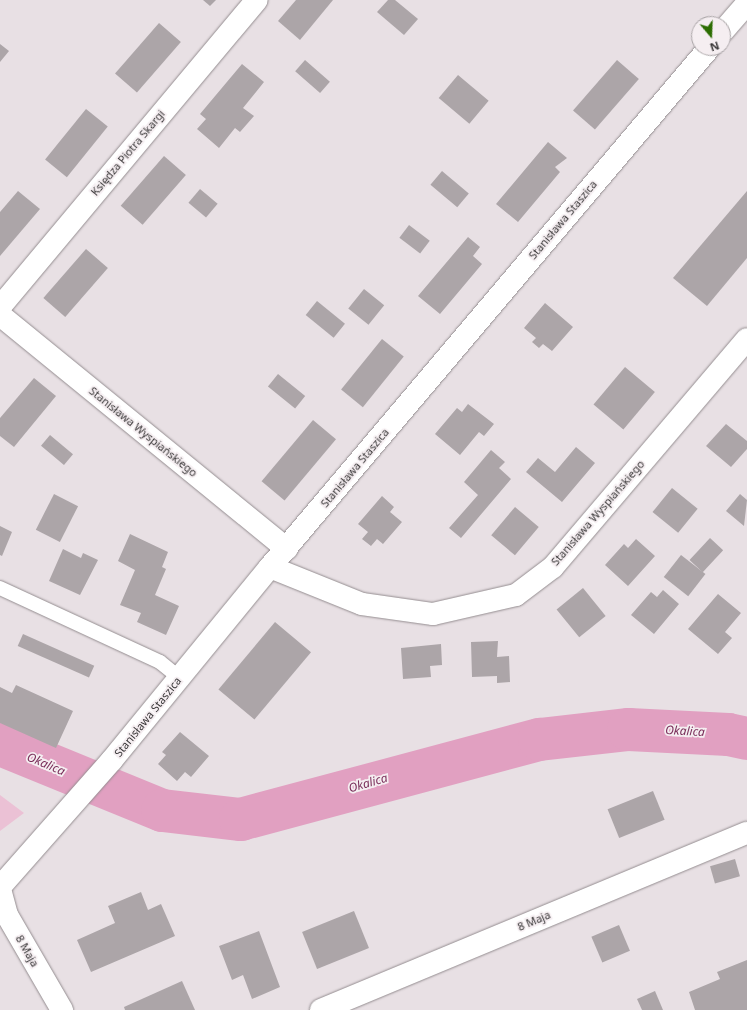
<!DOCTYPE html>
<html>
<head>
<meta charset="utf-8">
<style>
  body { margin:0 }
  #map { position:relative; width:747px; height:1010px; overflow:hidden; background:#e8e0e4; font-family:"Noto Sans",sans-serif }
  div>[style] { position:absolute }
  .green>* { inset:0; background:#ebc1d5 }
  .river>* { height:43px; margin:-21.5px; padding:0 21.5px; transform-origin:21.5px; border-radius:21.5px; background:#e1a0c1 }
  .building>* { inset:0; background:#aca5a8; transform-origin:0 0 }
  .roads { filter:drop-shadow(0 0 1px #948d90) drop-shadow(0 0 1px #948d90) }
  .service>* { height:14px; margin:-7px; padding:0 7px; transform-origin:7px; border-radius:7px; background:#fff }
  .minor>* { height:22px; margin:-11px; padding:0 11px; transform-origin:11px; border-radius:11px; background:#fff }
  span { translate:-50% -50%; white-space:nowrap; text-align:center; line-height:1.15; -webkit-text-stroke:3.5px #f5eef1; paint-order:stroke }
  .street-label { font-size:11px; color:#373536 }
  .water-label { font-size:12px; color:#792d59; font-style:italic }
  .north { position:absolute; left:691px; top:16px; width:40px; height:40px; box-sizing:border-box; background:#f5eef1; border:1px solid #a9a4a6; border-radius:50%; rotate:161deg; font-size:11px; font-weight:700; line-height:16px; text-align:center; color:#373536 }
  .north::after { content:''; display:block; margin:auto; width:14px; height:18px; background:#2c6d02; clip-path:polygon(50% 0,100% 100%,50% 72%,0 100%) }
</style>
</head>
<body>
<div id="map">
  <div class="green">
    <div style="clip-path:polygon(0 795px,24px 813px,0 831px)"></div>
  </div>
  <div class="river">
    <div style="left:0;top:744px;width:175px;rotate:22.2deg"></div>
    <div style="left:162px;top:810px;width:79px;rotate:6.6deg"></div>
    <div style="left:240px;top:819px;width:310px;rotate:-15deg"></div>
    <div style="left:539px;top:739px;width:90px;rotate:-6.4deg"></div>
    <div style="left:628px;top:729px;width:100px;rotate:2.9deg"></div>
    <div style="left:728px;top:734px;width:19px;rotate:12deg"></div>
  </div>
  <div class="building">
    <div style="clip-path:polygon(203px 0,216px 0,210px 6px)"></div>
    <div style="clip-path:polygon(296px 0,333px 0,300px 40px,278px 21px)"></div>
    <div style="clip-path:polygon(388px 0,395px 0,418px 19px,404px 35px,377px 12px)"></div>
    <div style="left:159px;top:23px;width:29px;height:67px;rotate:41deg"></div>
    <div style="clip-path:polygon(0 44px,9px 51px,0 62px)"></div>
    <div style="left:305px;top:60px;width:33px;height:15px;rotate:41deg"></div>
    <div style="left:617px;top:60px;width:29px;height:67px;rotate:41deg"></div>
    <div style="clip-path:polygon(242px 64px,264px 82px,243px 108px,254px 116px,240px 132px,235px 128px,219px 148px,197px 129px,206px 119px,200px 114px)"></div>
    <div style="left:458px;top:75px;width:40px;height:30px;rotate:40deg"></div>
    <div style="left:86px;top:109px;width:28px;height:65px;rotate:39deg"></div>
    <div style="clip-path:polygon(548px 142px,567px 158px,555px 167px,560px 172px,518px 222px,496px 204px)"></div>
    <div style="left:164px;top:156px;width:29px;height:66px;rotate:41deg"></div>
    <div style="left:442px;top:171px;width:35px;height:18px;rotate:40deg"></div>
    <div style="left:200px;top:189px;width:23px;height:18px;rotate:40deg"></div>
    <div style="clip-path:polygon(18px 191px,40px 209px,0 256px,0 212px)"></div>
    <div style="clip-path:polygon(747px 191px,747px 258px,707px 306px,673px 278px)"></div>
    <div style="left:409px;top:225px;width:26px;height:16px;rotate:37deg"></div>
    <div style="clip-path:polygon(468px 237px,480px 247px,473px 256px,482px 264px,440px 314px,418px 296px)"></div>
    <div style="left:86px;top:249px;width:29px;height:65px;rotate:41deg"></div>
    <div style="left:364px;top:289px;width:26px;height:25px;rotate:39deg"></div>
    <div style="left:317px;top:301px;width:36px;height:18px;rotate:39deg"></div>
    <div style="clip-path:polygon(545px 303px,573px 327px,552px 351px,543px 344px,539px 348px,532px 342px,536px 338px,524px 328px)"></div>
    <div style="left:382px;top:339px;width:28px;height:65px;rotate:39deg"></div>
    <div style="left:625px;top:367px;width:39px;height:49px;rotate:40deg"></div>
    <div style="left:278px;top:374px;width:35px;height:16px;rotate:39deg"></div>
    <div style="clip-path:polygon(34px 378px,56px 396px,14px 447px,0 436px,0 418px)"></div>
    <div style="clip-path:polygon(468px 404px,494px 424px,484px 436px,479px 432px,460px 455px,435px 434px,457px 408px,462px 412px)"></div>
    <div style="left:313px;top:420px;width:30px;height:80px;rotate:40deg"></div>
    <div style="clip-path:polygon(726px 424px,747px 441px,747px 449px,731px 467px,706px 446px)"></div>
    <div style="left:50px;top:435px;width:30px;height:14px;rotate:40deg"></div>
    <div style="clip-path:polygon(576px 447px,595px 463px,562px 502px,526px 472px,538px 458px,555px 472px)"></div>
    <div style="clip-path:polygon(491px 450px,505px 462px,499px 468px,511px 479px,461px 538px,449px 528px,478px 495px,464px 482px)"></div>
    <div style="left:672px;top:488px;width:33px;height:31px;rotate:39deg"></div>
    <div style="left:54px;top:494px;width:27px;height:40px;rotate:27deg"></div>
    <div style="clip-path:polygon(740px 494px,747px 500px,744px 526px,726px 511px)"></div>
    <div style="clip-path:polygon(382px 496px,394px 507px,390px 512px,402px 522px,383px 544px,377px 539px,371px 546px,362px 539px,368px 532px,358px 524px)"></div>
    <div style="left:515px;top:507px;width:31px;height:37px;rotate:40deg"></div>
    <div style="clip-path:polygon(0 526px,12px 532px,2px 556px,0 555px)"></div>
    <div style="clip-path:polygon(130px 534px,168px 552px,162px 567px,166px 569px,155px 595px,179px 606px,166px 635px,137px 622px,141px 613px,120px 605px,135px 570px,118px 561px)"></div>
    <div style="left:710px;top:538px;width:18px;height:30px;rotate:43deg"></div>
    <div style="clip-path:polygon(636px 539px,655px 556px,628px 586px,605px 565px,624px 544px,628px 548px)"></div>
    <div style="clip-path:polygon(63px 549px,81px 558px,83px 553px,98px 560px,80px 595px,49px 581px)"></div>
    <div style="left:681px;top:555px;width:31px;height:28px;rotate:38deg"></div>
    <div style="left:583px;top:588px;width:36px;height:34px;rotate:51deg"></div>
    <div style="clip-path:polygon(663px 590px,679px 604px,654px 634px,631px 615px,651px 592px,657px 597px)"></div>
    <div style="clip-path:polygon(718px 594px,741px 613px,725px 632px,732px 638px,718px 654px,688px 629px)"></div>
    <div style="left:275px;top:622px;width:47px;height:88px;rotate:40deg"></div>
    <div style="left:23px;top:634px;width:78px;height:13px;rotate:24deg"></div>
    <div style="clip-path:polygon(498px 641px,497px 657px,509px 656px,510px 682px,497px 683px,497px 676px,472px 677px,471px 642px)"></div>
    <div style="clip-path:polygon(441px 644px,442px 665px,430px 666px,431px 677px,403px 679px,401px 648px)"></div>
    <div style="clip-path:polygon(16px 685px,73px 711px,56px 748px,0 723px,0 687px,12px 693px)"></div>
    <div style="clip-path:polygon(180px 732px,209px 756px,191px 777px,185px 772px,177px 781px,158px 764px,166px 755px,162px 752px)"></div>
    <div style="left:653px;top:791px;width:31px;height:49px;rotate:68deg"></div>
    <div style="left:735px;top:859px;width:18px;height:26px;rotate:74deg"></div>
    <div style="clip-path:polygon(141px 892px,148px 910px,161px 904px,175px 936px,91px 972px,77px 940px,115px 923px,108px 906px)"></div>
    <div style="left:354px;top:911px;width:40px;height:56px;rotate:68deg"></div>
    <div style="left:619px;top:925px;width:28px;height:30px;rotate:67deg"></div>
    <div style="clip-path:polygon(259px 931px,280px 987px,252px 999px,243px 975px,232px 980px,219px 946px)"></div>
    <div style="clip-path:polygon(747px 960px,747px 1010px,695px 1010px,689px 992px,720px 979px,717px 972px)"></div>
    <div style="clip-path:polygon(182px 981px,195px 1010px,125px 1010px,124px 1007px)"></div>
    <div style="clip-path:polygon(655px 991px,663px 1010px,642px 1010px,637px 999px)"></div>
  </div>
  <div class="roads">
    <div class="service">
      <div style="left:0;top:588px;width:176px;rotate:24.8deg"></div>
      <div style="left:160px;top:662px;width:26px;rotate:39deg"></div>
    </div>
    <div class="minor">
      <div style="left:723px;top:31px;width:37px;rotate:-49deg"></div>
      <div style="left:0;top:307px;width:400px;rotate:-50.1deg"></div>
      <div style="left:0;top:315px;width:370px;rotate:39.2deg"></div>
      <div style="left:270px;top:567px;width:99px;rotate:21.9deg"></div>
      <div style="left:362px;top:604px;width:72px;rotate:8deg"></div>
      <div style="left:433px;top:614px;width:85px;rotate:-12.9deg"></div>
      <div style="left:516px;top:595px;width:46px;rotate:-37.1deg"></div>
      <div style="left:553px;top:567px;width:299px;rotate:-49.6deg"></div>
      <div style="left:0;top:887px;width:169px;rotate:-48.6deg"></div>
      <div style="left:112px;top:760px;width:249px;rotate:-50.7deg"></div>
      <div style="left:270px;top:567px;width:680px;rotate:-49.77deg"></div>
      <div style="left:0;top:889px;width:27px;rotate:75deg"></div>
      <div style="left:7px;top:915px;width:110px;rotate:59.9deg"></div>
      <div style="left:321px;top:1010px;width:461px;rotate:-22.6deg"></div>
    </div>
  </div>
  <div class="street-label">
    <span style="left:128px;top:153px;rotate:-50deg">Księdza Piotra Skargi</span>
    <span style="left:563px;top:220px;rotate:-50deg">Stanisława Staszica</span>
    <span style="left:143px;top:432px;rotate:39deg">Stanisława Wyspiańskiego</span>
    <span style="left:355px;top:468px;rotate:-50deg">Stanisława Staszica</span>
    <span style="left:598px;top:513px;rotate:-49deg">Stanisława Wyspiańskiego</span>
    <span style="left:148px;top:717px;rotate:-51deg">Stanisława Staszica</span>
    <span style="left:534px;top:921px;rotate:-23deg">8 Maja</span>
    <span style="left:27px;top:951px;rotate:60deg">8 Maja</span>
  </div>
  <div class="water-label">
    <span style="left:685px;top:731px;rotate:3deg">Okalica</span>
    <span style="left:46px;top:764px;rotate:23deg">Okalica</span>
    <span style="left:368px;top:783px;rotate:-16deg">Okalica</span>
  </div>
  <div class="north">N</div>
</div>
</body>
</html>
